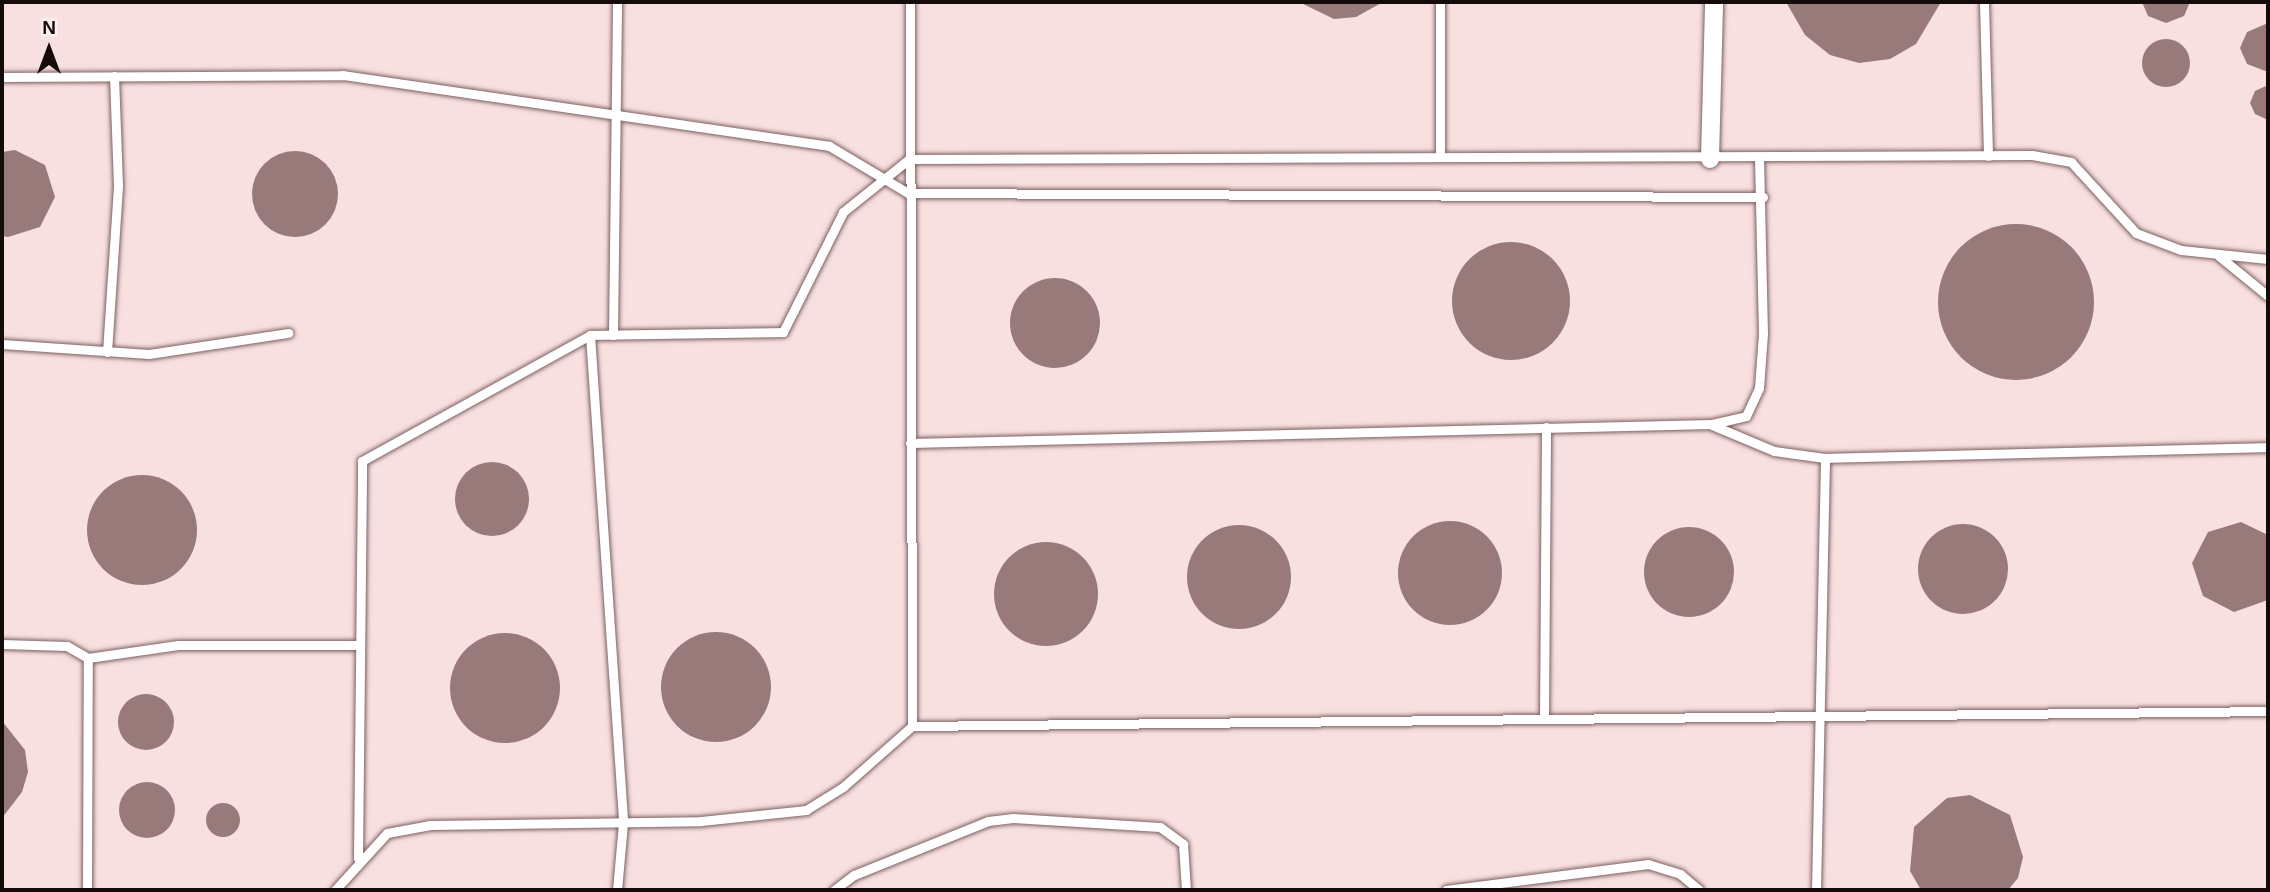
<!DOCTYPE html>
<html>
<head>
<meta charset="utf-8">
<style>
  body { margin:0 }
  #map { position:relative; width:2270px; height:892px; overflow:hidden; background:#fef0f0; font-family:Helvetica,sans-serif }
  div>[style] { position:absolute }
  .built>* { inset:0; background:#f9e0e0; transform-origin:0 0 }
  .building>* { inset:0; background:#987a7a }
  .round { border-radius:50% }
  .roads { filter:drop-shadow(0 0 2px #7c6060) drop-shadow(0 0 2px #7c6060) }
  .lane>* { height:9px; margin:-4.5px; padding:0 4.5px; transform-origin:4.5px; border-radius:4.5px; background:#fff }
  .street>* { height:18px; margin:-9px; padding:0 9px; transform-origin:9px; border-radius:9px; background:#fff }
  span { translate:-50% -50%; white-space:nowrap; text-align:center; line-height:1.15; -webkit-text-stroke:5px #fef0f0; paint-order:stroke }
  .frame { position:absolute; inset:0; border:4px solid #160b0b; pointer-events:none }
  .north { position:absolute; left:14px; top:14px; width:70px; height:70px; -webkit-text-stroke:5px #fef0f0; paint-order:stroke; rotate:0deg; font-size:19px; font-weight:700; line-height:28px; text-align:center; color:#160b0b }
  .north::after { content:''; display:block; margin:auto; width:24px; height:32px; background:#160b0b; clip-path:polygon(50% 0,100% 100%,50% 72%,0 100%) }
</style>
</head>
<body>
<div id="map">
  <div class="built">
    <div style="left:2px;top:2px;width:2266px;height:888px"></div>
  </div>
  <div class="building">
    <div style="clip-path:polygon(1299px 2px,1383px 2px,1356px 17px,1334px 19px)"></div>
    <div style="clip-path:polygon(1786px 2px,1941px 2px,1916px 44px,1890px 59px,1859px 63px,1830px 55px,1805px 35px)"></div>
    <div style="clip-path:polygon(2142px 2px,2190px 2px,2184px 16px,2166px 23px,2148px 16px)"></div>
    <div style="clip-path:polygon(2268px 23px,2268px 72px,2247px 64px,2240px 48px,2247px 32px)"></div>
    <div class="round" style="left:2142px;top:39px;width:48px;height:48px"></div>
    <div style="clip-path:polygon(2268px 85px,2268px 120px,2255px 114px,2250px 103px,2255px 91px)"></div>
    <div style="clip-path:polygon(15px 150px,45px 165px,55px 197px,40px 227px,8px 237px,2px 236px,2px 152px)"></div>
    <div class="round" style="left:252px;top:151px;width:86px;height:86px"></div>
    <div class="round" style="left:1938px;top:224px;width:156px;height:156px"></div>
    <div class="round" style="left:1452px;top:242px;width:118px;height:118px"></div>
    <div class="round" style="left:1010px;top:278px;width:90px;height:90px"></div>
    <div class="round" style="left:455px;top:462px;width:74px;height:74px"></div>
    <div class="round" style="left:87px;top:475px;width:110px;height:110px"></div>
    <div class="round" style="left:1398px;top:521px;width:104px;height:104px"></div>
    <div style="clip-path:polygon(2241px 522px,2268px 535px,2268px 600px,2234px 612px,2203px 596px,2192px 563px,2208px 532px)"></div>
    <div class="round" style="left:1918px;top:524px;width:90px;height:90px"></div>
    <div class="round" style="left:1187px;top:525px;width:104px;height:104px"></div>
    <div class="round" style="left:1644px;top:527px;width:90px;height:90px"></div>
    <div class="round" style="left:994px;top:542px;width:104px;height:104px"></div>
    <div class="round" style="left:661px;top:632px;width:110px;height:110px"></div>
    <div class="round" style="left:450px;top:633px;width:110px;height:110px"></div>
    <div class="round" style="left:118px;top:694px;width:56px;height:56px"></div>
    <div style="clip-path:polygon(2px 721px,25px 750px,28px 772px,22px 792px,2px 818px)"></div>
    <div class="round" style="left:119px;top:782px;width:56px;height:56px"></div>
    <div style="clip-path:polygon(1970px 795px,2010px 815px,2023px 857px,2018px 878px,2008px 890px,1921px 890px,1910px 871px,1914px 827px,1947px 798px)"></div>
    <div class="round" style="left:206px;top:803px;width:34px;height:34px"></div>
  </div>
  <div class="roads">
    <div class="lane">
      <div style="left:910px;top:2px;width:724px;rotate:89.84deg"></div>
      <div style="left:1440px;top:2px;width:155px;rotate:90deg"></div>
      <div style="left:1984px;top:2px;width:154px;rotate:88.5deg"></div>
      <div style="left:2px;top:77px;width:341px;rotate:-0.3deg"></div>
      <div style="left:343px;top:75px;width:491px;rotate:8.3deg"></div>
      <div style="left:829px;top:146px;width:92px;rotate:30.7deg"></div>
      <div style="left:908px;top:193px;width:855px;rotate:0.27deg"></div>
      <div style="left:2219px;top:256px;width:63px;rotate:39.2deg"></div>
      <div style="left:590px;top:335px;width:489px;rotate:86.1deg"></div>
      <div style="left:623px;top:823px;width:67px;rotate:95.1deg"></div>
      <div style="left:613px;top:335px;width:333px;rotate:-89.3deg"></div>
      <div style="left:2px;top:344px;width:147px;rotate:3.9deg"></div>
      <div style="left:149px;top:354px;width:141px;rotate:-8.6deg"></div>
      <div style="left:107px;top:352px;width:167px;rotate:-86.2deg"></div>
      <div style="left:118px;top:185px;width:109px;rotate:-92.1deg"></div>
      <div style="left:1712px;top:425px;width:67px;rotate:22.8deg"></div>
      <div style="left:1774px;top:451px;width:51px;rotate:7.8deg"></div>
      <div style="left:1825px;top:458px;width:443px;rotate:-1.4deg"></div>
      <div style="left:910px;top:443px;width:802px;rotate:-1.36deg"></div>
      <div style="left:1712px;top:424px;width:35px;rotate:-13deg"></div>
      <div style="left:1746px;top:416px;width:31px;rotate:-65deg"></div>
      <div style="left:1759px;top:388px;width:54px;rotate:-85.8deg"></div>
      <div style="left:1763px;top:334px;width:175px;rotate:-91.3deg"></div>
      <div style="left:2px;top:644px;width:65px;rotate:1.8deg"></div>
      <div style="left:67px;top:646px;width:24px;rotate:30deg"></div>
      <div style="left:1544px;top:718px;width:291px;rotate:-89.6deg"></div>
      <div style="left:358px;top:858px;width:397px;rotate:-89.4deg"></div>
      <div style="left:362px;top:461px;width:260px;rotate:-28.9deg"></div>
      <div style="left:590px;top:335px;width:193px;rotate:-0.9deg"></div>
      <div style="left:783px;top:332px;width:134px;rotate:-63.4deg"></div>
      <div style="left:843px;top:212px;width:85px;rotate:-38.8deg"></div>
      <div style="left:909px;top:159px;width:1123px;rotate:-0.2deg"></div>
      <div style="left:2032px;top:155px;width:40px;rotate:10deg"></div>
      <div style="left:2071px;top:162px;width:96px;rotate:47.5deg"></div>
      <div style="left:2136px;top:233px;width:48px;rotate:20.7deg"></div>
      <div style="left:2181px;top:250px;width:87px;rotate:5.9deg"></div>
      <div style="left:87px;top:890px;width:232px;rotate:-89.8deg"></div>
      <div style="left:88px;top:658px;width:91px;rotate:-8.2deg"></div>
      <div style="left:178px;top:645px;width:182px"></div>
      <div style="left:335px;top:890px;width:77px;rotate:-47.6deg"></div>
      <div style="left:387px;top:833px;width:44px;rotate:-10.5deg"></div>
      <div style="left:430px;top:825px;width:271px;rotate:-0.8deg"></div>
      <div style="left:701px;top:821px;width:106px;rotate:-6deg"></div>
      <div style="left:806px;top:810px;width:44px;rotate:-31.9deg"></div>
      <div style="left:843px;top:787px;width:92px;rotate:-41.5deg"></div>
      <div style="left:912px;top:726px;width:1356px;rotate:-0.63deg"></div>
      <div style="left:834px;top:890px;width:25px;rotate:-37deg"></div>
      <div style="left:854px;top:875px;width:144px;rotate:-21.9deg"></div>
      <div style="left:988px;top:821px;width:25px;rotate:-7deg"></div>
      <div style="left:1013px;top:818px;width:147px;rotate:3.5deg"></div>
      <div style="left:1160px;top:827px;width:29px;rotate:36deg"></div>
      <div style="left:1183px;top:844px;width:46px;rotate:86.3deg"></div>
      <div style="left:1446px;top:890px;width:204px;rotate:-7.3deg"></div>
      <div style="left:1648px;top:864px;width:34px;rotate:17deg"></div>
      <div style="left:1680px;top:874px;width:25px;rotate:40deg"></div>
      <div style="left:1816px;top:890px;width:432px;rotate:-88.8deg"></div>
    </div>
    <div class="street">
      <div style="left:1710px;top:159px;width:157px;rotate:-88.5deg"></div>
    </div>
  </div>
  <div class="frame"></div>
  <div class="north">N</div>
</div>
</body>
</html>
